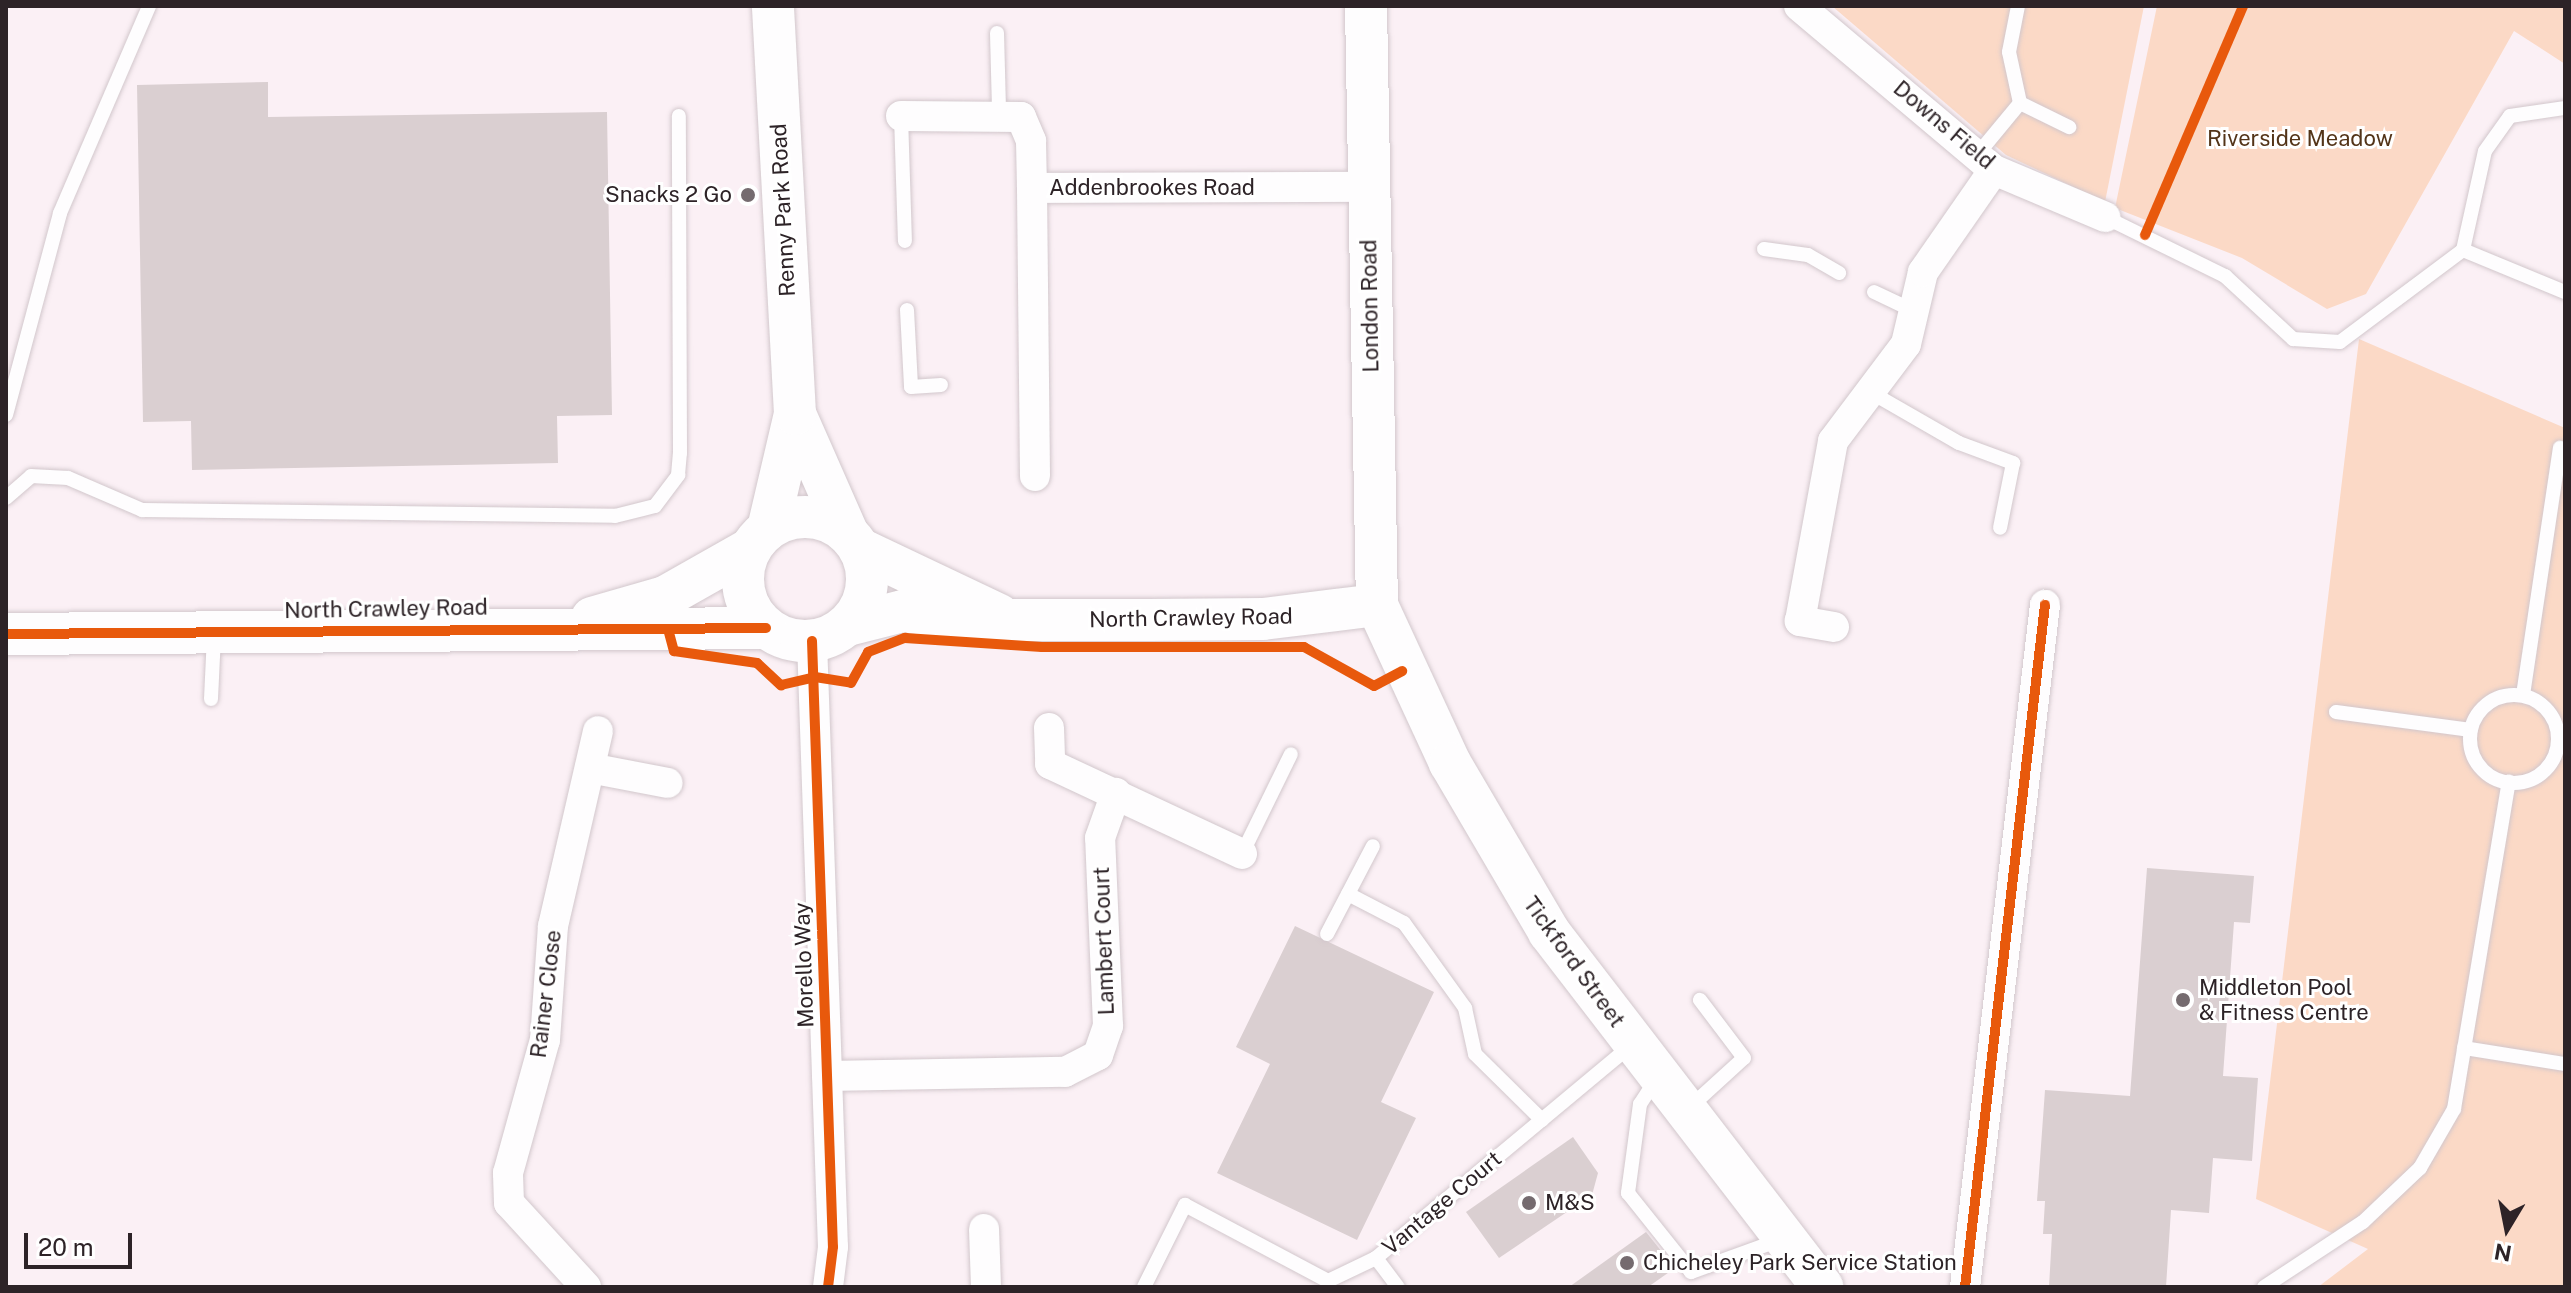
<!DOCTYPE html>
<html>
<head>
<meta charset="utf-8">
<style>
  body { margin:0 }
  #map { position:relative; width:2571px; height:1293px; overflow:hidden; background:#fbf0f5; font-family:"Public Sans",sans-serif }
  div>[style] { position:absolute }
  .green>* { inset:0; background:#fbd9c6 }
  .building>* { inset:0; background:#dacfd1 }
  .roads { filter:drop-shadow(0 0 2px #d2c7cc) drop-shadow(0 0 2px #d2c7cc) }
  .lane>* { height:14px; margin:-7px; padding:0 7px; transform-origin:7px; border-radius:7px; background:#fefdfe }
  .lane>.ring { margin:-7px; padding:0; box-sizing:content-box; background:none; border:14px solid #fefdfe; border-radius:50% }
  .street>* { height:30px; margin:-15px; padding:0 15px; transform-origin:15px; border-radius:15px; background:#fefdfe }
  .secondary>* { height:42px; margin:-21px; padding:0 21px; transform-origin:21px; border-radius:21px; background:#fefdfe }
  .secondary>.ring { margin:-21px; padding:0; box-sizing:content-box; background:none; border:42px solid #fefdfe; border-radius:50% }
  .cycleway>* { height:10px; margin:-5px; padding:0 5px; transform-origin:5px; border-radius:5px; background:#e8590c }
  .dots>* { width:22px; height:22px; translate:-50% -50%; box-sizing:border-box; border:4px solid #fff; border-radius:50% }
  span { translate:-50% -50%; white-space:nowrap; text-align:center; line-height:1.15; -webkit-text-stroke:6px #fff; paint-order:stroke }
  .street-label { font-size:22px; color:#2d2327 }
  .park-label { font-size:22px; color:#533418 }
  .poi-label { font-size:22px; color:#2d2327 }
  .right { translate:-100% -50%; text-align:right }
  .left { translate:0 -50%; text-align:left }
  .frame { position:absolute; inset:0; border:8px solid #2d2327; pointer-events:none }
  .north { position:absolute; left:2467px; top:1189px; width:80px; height:80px; -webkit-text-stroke:6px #fff; paint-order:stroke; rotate:190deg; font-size:22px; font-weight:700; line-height:32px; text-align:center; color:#2d2327 }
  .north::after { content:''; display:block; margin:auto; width:28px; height:36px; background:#2d2327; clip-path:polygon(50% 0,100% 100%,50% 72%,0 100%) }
  .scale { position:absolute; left:24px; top:1233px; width:108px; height:36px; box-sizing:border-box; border:4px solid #2d2327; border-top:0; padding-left:10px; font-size:24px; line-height:28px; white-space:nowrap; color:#2d2327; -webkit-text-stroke:6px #fff; paint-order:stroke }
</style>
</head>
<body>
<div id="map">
  <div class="green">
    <div style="clip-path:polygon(1832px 6px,2144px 6px,2105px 202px,2006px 155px)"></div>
    <div style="clip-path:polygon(2157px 6px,2565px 6px,2565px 64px,2514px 31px,2366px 294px,2327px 309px,2242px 258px,2115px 208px)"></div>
    <div style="clip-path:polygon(2359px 339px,2565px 428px,2565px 1287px,2318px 1287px,2368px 1249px,2256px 1199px)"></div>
  </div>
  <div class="building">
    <div style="clip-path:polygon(268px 82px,268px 117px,607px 112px,612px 415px,557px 416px,558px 463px,192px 470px,191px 421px,143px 422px,137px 85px)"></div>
    <div style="clip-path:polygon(2147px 868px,2254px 876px,2250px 923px,2234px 922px,2223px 1076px,2258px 1078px,2252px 1161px,2213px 1158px,2209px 1213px,2171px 1210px,2166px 1287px,2049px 1287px,2052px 1234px,2043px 1234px,2045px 1201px,2037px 1201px,2045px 1090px,2130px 1096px)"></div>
    <div style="clip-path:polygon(1295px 926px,1434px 992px,1381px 1102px,1416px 1118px,1357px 1240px,1217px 1173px,1270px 1064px,1236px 1047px)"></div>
    <div style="clip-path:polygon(1573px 1137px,1598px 1173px,1592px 1195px,1499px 1258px,1466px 1212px)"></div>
    <div style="clip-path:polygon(1646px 1232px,1675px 1268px,1648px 1287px,1569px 1287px)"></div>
  </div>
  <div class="roads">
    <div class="lane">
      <div style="left:2018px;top:6px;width:47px;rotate:101.1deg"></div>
      <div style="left:2009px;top:52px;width:52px;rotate:77.8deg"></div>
      <div style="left:2020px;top:103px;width:55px;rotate:26.1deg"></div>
      <div style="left:997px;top:33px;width:78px;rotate:88.5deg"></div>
      <div style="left:901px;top:116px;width:125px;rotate:88.2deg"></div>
      <div style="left:1977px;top:155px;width:67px;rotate:-50.4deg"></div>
      <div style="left:2105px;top:217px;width:134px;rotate:26.2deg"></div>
      <div style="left:2225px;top:276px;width:93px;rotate:42.8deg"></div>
      <div style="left:2293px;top:339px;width:47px;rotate:3.7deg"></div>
      <div style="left:2340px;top:342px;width:154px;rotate:-36.8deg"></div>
      <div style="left:2463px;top:250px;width:101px;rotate:-77.5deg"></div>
      <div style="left:2485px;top:151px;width:43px;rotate:-54.5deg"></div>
      <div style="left:2510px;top:116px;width:56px;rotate:-8.3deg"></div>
      <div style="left:1764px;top:249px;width:44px;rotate:7.8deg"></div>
      <div style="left:1808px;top:255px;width:36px;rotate:30deg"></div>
      <div style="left:2463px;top:250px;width:110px;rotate:22.4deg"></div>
      <div style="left:1874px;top:292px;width:44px;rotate:25.4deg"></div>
      <div style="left:907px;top:310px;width:77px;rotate:87deg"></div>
      <div style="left:911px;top:387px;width:30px;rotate:-4deg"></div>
      <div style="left:1872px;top:393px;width:100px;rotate:29.9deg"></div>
      <div style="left:1959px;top:443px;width:58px;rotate:20.3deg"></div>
      <div style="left:2013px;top:463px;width:66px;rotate:101.3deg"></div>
      <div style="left:6px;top:415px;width:209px;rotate:-75deg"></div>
      <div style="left:60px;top:213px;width:225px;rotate:-66.7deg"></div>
      <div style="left:6px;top:498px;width:33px;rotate:-41deg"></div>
      <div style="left:31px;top:476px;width:37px;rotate:3deg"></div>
      <div style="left:68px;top:478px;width:81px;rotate:23.4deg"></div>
      <div style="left:142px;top:510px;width:473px;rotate:0.7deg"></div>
      <div style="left:615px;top:516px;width:41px;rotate:-14deg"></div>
      <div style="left:655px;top:506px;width:39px;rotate:-53deg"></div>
      <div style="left:678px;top:475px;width:22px;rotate:-85deg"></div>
      <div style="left:680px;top:453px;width:337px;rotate:-90.2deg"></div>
      <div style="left:2523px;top:695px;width:250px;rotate:-81.5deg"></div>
      <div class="ring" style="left:2470px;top:695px;width:74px;height:74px"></div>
      <div style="left:211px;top:699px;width:63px;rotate:-87.3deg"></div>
      <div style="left:2336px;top:712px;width:136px;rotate:7.6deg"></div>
      <div style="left:1242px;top:854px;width:111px;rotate:-63.9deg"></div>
      <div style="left:1348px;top:894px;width:63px;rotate:27.4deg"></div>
      <div style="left:1404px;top:923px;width:105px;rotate:54.3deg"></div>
      <div style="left:1465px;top:1008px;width:47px;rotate:77.7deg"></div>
      <div style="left:1475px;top:1054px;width:94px;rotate:44.6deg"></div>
      <div style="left:1327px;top:934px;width:99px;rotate:-62.4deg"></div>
      <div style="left:2464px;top:1048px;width:102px;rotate:9deg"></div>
      <div style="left:1657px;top:1078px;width:31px;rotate:123deg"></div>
      <div style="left:1640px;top:1104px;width:90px;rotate:97.7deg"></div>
      <div style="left:1628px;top:1193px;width:101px;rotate:51.4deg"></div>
      <div style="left:1691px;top:1272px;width:97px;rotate:-19.9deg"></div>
      <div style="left:1689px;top:1108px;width:74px;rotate:-42.3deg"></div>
      <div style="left:1744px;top:1058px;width:73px;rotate:-127.2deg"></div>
      <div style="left:1376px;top:1258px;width:36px;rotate:53deg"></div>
      <div style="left:1144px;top:1287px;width:92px;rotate:-63.4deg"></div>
      <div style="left:1185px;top:1205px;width:162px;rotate:28deg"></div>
      <div style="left:1328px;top:1281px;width:53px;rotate:-25.6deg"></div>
      <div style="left:1376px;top:1258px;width:334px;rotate:-39.8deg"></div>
      <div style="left:2264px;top:1287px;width:118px;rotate:-33.3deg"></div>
      <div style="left:2363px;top:1222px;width:79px;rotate:-43.5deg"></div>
      <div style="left:2420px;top:1168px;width:68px;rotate:-60deg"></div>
      <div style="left:2454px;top:1109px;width:332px;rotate:-80.5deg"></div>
    </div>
    <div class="street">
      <div style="left:1799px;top:6px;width:255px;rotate:40.1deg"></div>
      <div style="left:1994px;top:170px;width:121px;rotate:22.9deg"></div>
      <div style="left:901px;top:116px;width:120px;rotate:0.5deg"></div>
      <div style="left:1021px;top:117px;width:26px;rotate:67deg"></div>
      <div style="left:1031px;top:141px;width:47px;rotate:88.8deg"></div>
      <div style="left:1035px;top:476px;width:288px;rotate:-90.6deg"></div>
      <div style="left:1032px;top:188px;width:336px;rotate:-0.2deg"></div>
      <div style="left:1834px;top:627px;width:35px;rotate:-170deg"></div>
      <div style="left:1800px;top:621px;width:183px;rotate:-79.6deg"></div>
      <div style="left:1833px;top:441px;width:121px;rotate:-53deg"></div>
      <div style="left:1906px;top:344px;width:74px;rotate:-76.7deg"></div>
      <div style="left:1923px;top:272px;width:124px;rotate:-55.2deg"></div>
      <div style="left:812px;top:641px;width:606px;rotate:88.02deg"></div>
      <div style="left:833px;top:1247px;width:40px;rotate:97.1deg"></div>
      <div style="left:1049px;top:728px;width:36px;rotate:88deg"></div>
      <div style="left:1050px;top:764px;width:212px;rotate:25.1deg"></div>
      <div style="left:590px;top:768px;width:79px;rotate:10.9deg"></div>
      <div style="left:827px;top:1076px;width:238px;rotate:-1deg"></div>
      <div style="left:1065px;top:1072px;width:37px;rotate:-27deg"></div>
      <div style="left:1098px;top:1055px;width:31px;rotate:-71deg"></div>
      <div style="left:1108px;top:1026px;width:188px;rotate:-92.4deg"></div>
      <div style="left:1100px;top:838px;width:48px;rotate:-70.4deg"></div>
      <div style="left:984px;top:1229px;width:58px;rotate:88deg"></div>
      <div style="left:586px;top:1287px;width:114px;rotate:-132.5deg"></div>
      <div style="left:509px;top:1203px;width:30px;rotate:-92deg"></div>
      <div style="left:508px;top:1173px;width:138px;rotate:-74.5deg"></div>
      <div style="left:545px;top:1040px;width:114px;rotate:-86deg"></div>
      <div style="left:553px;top:926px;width:200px;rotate:-77deg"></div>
      <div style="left:1965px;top:1287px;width:687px;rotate:-83.31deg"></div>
    </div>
    <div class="secondary">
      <div style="left:1366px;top:6px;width:599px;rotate:88.95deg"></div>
      <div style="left:1377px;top:605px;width:174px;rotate:65.2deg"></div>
      <div style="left:1450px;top:763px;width:196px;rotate:59.6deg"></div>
      <div style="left:1549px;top:932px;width:448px;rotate:52.4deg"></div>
      <div style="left:795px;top:414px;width:131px;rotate:66.2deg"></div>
      <div class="ring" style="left:743px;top:517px;width:82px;height:82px"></div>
      <div style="left:768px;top:529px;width:118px;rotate:-76.8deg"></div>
      <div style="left:795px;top:414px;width:409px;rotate:-93.1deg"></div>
      <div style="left:860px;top:549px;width:154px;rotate:25.4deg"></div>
      <div style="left:592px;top:618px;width:76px;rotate:-16deg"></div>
      <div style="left:665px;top:597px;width:98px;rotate:-29.5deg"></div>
      <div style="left:848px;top:625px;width:57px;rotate:-14.3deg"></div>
      <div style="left:903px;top:611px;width:63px;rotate:8.3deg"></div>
      <div style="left:965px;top:620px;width:184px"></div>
      <div style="left:1149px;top:620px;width:114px;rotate:-0.5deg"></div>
      <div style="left:1263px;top:619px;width:115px;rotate:-7deg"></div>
      <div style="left:6px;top:634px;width:760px;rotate:-0.45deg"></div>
    </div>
  </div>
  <div class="cycleway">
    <div style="left:2145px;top:235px;width:249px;rotate:-66.8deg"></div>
    <div style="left:668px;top:629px;width:23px;rotate:75deg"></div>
    <div style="left:674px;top:651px;width:84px;rotate:8.2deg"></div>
    <div style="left:757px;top:663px;width:33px;rotate:43deg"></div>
    <div style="left:781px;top:685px;width:35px;rotate:-13deg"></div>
    <div style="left:815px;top:677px;width:36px;rotate:9deg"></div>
    <div style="left:851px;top:683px;width:35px;rotate:-61deg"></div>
    <div style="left:868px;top:652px;width:40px;rotate:-21deg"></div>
    <div style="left:905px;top:638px;width:137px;rotate:3.8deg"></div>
    <div style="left:1042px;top:647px;width:262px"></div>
    <div style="left:1304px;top:647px;width:80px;rotate:29.1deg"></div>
    <div style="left:1374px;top:686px;width:32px;rotate:-28deg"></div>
    <div style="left:6px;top:634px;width:760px;rotate:-0.45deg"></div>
    <div style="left:812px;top:641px;width:606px;rotate:88.02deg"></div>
    <div style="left:833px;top:1247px;width:40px;rotate:97.1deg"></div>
    <div style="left:1965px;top:1287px;width:687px;rotate:-83.31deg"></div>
  </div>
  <div class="dots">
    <div style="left:748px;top:195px;background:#756b6f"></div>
    <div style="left:2183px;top:1000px;background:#756b6f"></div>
    <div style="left:1529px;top:1203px;background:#756b6f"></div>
    <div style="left:1627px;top:1263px;background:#756b6f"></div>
  </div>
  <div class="street-label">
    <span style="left:1944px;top:125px;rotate:40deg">Downs Field</span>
    <span style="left:1152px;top:188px">Addenbrookes Road</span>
    <span style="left:783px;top:210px;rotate:-93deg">Renny Park Road</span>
    <span style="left:1370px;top:306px;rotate:-91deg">London Road</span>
    <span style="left:386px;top:609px;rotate:-1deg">North Crawley Road</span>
    <span style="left:1191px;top:618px;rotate:-1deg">North Crawley Road</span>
    <span style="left:1104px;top:941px;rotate:-92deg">Lambert Court</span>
    <span style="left:1574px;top:962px;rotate:54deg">Tickford Street</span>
    <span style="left:804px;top:965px;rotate:-92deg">Morello Way</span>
    <span style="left:546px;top:994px;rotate:-83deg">Rainer Close</span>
    <span style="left:1442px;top:1203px;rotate:-40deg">Vantage Court</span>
  </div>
  <div class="park-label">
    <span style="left:2300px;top:139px">Riverside Meadow</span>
  </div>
  <div class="poi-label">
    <span class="right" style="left:732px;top:195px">Snacks 2 Go</span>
    <span class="left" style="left:2199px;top:1000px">Middleton Pool<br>&amp; Fitness Centre</span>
    <span class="left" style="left:1545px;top:1203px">M&amp;S</span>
    <span class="left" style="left:1643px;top:1263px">Chicheley Park Service Station</span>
  </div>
  <div class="frame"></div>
  <div class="north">N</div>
  <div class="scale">20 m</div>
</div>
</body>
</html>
